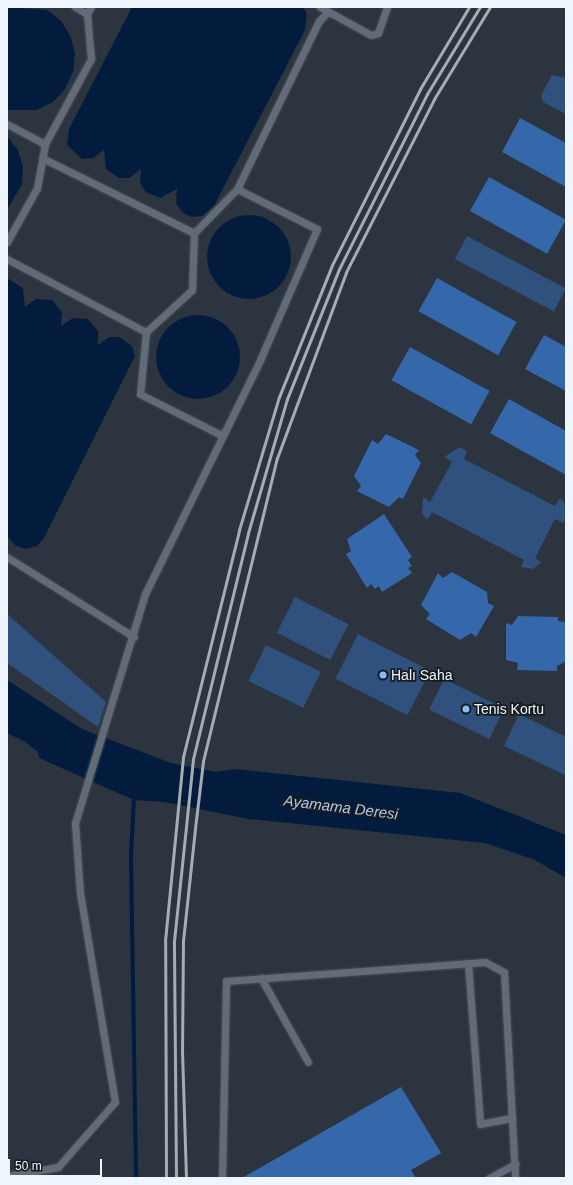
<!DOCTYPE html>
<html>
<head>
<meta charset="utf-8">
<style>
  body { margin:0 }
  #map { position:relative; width:573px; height:1185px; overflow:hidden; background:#2c343f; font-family:Arial,sans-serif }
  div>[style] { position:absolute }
  .green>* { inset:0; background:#30507d; transform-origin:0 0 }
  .water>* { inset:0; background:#031c3e }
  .round { border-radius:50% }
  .stream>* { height:4px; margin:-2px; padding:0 2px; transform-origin:2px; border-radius:2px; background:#031c3e }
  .building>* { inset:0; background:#3567ab; transform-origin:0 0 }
  .roads { filter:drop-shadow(0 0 1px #495059) drop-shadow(0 0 1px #495059) }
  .lane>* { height:7px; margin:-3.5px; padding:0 3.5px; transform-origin:3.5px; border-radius:3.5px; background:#626b78 }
  .rail>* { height:3px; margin:-1.5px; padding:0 1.5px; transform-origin:1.5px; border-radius:1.5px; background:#a5acb4 }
  .dots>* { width:11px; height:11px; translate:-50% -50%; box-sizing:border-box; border:2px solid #181c21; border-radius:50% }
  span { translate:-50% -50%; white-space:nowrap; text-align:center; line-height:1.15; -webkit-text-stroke:3.5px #181c21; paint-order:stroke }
  .poi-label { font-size:14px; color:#eff5fc }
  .left { translate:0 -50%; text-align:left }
  .water-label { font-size:15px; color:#adc8ed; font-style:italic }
  .frame { position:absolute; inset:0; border:8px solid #eff5fc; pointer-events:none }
  .scale { position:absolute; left:8px; top:1159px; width:94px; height:18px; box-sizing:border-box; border:2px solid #eff5fc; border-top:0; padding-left:5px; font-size:12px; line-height:14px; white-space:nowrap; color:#eff5fc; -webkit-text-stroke:3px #181c21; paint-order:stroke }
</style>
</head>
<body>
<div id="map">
  <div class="green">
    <div style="clip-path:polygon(552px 75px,566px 78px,566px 114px,543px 102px,541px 95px)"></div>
    <div style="left:467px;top:236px;width:112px;height:26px;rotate:28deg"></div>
    <div style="clip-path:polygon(460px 447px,467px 451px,464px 459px,555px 506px,560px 498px,563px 501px,566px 508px,564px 523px,555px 519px,535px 558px,541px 562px,533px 569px,521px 567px,524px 560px,432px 512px,427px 520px,422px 513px,423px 497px,430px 502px,452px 462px,444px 457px)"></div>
    <div style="left:295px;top:597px;width:60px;height:40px;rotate:27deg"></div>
    <div style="clip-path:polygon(7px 614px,106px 702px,98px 727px,7px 663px)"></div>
    <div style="left:358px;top:634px;width:81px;height:50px;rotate:27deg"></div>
    <div style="left:266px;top:645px;width:61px;height:40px;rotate:26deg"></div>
    <div style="left:444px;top:679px;width:67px;height:34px;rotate:26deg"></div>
    <div style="clip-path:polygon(519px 714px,566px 737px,565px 775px,504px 746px)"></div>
  </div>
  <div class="water">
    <div style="clip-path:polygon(7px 7px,47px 10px,61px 21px,71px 37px,75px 54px,73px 72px,65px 89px,53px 102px,37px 110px,7px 110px)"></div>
    <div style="clip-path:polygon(132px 7px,303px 7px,307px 14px,305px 30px,214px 206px,202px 216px,191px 217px,182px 212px,176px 203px,177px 189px,160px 198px,146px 192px,140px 183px,141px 169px,129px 178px,119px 178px,106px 169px,104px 150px,93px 158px,82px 159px,67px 145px,69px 129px)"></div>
    <div style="clip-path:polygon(7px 136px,18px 150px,23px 167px,22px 184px,7px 210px)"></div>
    <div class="round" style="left:207px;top:215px;width:84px;height:84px"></div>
    <div style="clip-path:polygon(7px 278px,23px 288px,25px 307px,36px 299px,52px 300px,62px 312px,61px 326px,73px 318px,88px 319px,98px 331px,98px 345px,109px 337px,119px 337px,132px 346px,135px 356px,44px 538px,37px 546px,26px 549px,16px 546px,7px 536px)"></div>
    <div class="round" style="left:156px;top:315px;width:84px;height:84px"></div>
    <div style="clip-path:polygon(7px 680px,82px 729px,171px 763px,216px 772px,235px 769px,460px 793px,566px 835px,566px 878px,535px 860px,485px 843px,248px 819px,165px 802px,134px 800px,39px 758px,38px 752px,25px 742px,7px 733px)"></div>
  </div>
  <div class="stream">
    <div style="left:134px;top:797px;width:60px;rotate:92.9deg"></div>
    <div style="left:131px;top:857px;width:321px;rotate:89.1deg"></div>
  </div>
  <div class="building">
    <div style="clip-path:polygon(520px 118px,566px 143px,566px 187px,502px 152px)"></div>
    <div style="left:489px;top:177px;width:88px;height:39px;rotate:29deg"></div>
    <div style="left:437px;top:278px;width:91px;height:38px;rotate:29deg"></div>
    <div style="clip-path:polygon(544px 335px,566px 347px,566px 391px,525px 369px)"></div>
    <div style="left:410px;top:347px;width:91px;height:38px;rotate:29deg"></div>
    <div style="clip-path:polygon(509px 399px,566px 431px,566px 475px,490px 433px)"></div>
    <div style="clip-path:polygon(386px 434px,419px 450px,415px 455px,421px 463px,403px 499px,399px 497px,389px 507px,357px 491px,361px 486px,354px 476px,372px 440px,378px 444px)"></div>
    <div style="clip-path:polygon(384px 514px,412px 557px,408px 560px,412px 566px,408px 568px,412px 573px,382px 592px,379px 586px,375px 589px,371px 584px,367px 588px,346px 554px,351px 551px,347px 539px)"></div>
    <div style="clip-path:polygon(452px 572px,487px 592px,488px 603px,494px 606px,476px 637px,471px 633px,460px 640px,426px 619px,430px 614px,421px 605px,438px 573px,443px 578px)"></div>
    <div style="clip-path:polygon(518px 616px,558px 617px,558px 621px,565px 622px,566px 661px,557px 666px,557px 671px,517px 670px,518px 663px,506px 660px,506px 623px,512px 625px)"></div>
    <div style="clip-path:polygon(401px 1087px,441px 1153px,411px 1170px,416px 1178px,242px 1178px)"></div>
  </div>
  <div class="roads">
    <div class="lane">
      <div style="left:75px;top:7px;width:14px;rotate:30deg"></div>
      <div style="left:320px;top:7px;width:58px;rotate:28.8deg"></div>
      <div style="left:371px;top:35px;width:7px;rotate:-16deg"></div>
      <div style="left:378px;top:33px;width:28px;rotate:-71deg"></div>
      <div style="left:7px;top:124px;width:43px;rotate:27.8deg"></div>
      <div style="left:45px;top:144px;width:45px;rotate:100.3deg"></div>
      <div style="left:37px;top:188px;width:62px;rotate:119.1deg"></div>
      <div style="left:45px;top:144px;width:97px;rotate:-61.6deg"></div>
      <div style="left:91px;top:59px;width:45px;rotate:-95.1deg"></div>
      <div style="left:87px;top:14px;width:8px;rotate:-60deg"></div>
      <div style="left:194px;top:233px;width:62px;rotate:-45.7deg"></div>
      <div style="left:7px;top:259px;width:157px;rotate:27.7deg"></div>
      <div style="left:146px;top:332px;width:62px;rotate:-42.4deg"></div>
      <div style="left:192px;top:290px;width:57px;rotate:-88deg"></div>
      <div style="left:194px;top:233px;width:169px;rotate:-153.7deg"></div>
      <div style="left:146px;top:332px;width:62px;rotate:95.5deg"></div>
      <div style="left:140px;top:394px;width:93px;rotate:26.8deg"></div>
      <div style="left:7px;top:557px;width:150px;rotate:32.2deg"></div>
      <div style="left:468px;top:963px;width:161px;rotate:85.7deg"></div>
      <div style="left:480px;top:1124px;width:33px;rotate:-11deg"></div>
      <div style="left:261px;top:978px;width:96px;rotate:60.8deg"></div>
      <div style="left:7px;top:1176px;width:52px;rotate:-10deg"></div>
      <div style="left:58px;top:1167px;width:86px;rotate:-48.8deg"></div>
      <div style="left:115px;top:1102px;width:212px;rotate:-99.5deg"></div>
      <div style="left:80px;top:893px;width:70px;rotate:-94.1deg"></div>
      <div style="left:75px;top:823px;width:239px;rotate:-73deg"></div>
      <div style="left:145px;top:594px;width:261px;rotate:-63.8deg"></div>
      <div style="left:260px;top:360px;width:143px;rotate:-66.5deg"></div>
      <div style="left:317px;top:229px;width:89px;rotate:-153.4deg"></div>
      <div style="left:237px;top:189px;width:187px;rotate:-64deg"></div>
      <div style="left:319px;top:21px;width:13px;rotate:-45deg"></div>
      <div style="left:222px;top:1178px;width:197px;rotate:-88.8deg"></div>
      <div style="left:226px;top:981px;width:260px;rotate:-4.2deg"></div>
      <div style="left:485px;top:962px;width:21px;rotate:28deg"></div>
      <div style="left:504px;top:972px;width:206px;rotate:86.9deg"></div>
      <div style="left:489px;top:1178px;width:30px;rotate:-28deg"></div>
    </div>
  </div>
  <div class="rail">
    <div style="left:166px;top:1178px;width:237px;rotate:-90.2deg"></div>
    <div style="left:165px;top:941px;width:185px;rotate:-84.4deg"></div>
    <div style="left:183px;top:757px;width:234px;rotate:-76.1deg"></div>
    <div style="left:239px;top:530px;width:139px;rotate:-73.3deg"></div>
    <div style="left:279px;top:397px;width:142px;rotate:-68.1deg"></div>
    <div style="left:332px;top:265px;width:197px;rotate:-63.4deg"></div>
    <div style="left:420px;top:89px;width:96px;rotate:-59.1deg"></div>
    <div style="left:176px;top:1178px;width:237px;rotate:-90.5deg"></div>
    <div style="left:174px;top:941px;width:125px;rotate:-84deg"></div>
    <div style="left:187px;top:817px;width:58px;rotate:-84.1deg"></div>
    <div style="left:193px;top:759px;width:233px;rotate:-76.3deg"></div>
    <div style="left:248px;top:533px;width:140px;rotate:-73.8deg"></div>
    <div style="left:287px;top:399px;width:140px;rotate:-68.2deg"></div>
    <div style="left:339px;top:269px;width:196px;rotate:-63.3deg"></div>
    <div style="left:427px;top:94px;width:102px;rotate:-58.7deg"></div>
    <div style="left:186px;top:1178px;width:125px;rotate:-91.8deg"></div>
    <div style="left:182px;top:1053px;width:112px;rotate:-89.5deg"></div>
    <div style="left:183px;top:941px;width:122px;rotate:-83.9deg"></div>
    <div style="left:196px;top:820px;width:59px;rotate:-83.2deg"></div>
    <div style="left:203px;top:761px;width:312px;rotate:-76.3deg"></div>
    <div style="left:277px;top:458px;width:198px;rotate:-69.6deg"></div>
    <div style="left:346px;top:272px;width:194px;rotate:-63deg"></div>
    <div style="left:434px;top:99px;width:108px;rotate:-58.7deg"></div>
  </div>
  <div class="dots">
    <div style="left:383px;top:675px;background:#8abafc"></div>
    <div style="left:466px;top:709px;background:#8abafc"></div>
  </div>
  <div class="poi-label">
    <span class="left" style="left:391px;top:675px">Halı Saha</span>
    <span class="left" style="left:474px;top:709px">Tenis Kortu</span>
  </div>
  <div class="water-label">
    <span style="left:341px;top:807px;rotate:7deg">Ayamama Deresi</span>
  </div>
  <div class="frame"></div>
  <div class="scale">50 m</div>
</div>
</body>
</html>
